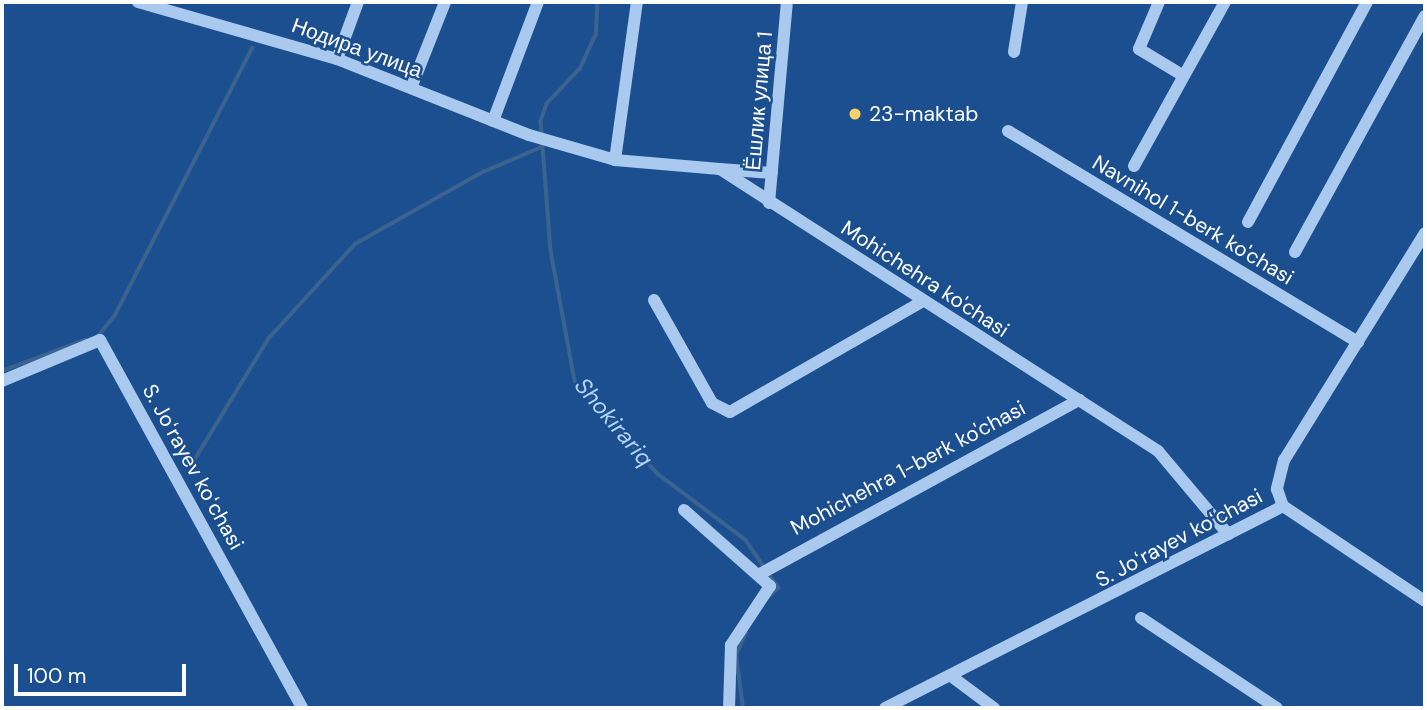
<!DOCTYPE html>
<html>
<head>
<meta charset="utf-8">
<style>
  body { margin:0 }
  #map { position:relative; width:1427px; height:710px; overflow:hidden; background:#1b4f8f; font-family:"DM Sans",sans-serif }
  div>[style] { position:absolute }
  .stream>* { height:3.5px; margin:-1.75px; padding:0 1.75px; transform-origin:1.75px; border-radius:1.75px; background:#3c6290 }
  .minor>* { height:12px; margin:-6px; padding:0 6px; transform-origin:6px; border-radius:6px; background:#a9c9ee }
  .dots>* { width:19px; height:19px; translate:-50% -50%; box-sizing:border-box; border:4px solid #1b4f8f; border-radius:50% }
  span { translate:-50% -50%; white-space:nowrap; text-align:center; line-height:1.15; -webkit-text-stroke:5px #1b4f8f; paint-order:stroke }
  .street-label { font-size:21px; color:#fff }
  .poi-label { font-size:21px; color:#fff }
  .left { translate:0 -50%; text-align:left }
  .water-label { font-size:23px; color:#b5d3f5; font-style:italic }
  .frame { position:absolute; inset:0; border:4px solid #fff; pointer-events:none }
  .scale { position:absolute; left:14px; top:664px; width:172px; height:32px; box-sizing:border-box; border:4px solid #fff; border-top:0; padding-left:9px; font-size:21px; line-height:24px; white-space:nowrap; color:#fff; -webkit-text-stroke:5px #1b4f8f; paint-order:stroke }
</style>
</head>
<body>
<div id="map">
  <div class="stream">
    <div style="left:598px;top:2px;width:33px;rotate:93deg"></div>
    <div style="left:596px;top:35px;width:38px;rotate:115deg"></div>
    <div style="left:580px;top:69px;width:48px;rotate:133.3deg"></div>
    <div style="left:547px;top:104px;width:18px;rotate:109deg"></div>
    <div style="left:541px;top:121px;width:130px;rotate:85.6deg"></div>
    <div style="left:551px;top:251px;width:132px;rotate:79.5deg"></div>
    <div style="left:575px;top:381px;width:125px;rotate:48.3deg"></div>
    <div style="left:658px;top:474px;width:110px;rotate:36.9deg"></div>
    <div style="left:746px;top:540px;width:32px;rotate:56deg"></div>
    <div style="left:99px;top:335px;width:26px;rotate:-51deg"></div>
    <div style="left:115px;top:315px;width:300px;rotate:-62.8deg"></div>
    <div style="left:2px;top:371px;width:89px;rotate:-20.5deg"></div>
    <div style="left:195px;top:459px;width:142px;rotate:-58.6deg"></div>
    <div style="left:269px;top:338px;width:127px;rotate:-47.5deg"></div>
    <div style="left:355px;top:244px;width:147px;rotate:-29.4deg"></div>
    <div style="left:483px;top:172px;width:64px;rotate:-23deg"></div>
    <div style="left:769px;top:574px;width:17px;rotate:54deg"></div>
    <div style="left:779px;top:588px;width:13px;rotate:138deg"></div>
    <div style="left:743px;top:708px;width:53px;rotate:-97.5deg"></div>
    <div style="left:736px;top:655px;width:24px;rotate:-66deg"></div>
  </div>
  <div class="minor">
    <div style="left:138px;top:2px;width:207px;rotate:16deg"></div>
    <div style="left:337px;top:59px;width:206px;rotate:21.6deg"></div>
    <div style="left:529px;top:135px;width:90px;rotate:16.2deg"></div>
    <div style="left:615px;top:160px;width:105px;rotate:4.9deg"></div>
    <div style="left:720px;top:169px;width:521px;rotate:32.77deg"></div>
    <div style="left:1158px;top:451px;width:109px;rotate:49.9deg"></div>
    <div style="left:1159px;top:2px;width:51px;rotate:113.1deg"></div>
    <div style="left:1139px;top:49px;width:52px;rotate:31deg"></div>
    <div style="left:1014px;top:52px;width:51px;rotate:-80.9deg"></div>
    <div style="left:337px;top:59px;width:61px;rotate:-69.8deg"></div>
    <div style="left:411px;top:88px;width:92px;rotate:-68.4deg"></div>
    <div style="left:493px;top:121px;width:127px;rotate:-69.3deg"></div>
    <div style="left:1008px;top:131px;width:409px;rotate:31.1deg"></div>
    <div style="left:615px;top:160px;width:160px;rotate:-82.1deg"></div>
    <div style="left:1134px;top:166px;width:188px;rotate:-61deg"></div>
    <div style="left:720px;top:169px;width:52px;rotate:4.4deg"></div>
    <div style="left:769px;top:203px;width:202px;rotate:-84.9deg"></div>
    <div style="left:1248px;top:222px;width:250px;rotate:-61.6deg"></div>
    <div style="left:1425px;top:233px;width:267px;rotate:121.8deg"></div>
    <div style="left:1284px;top:460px;width:30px;rotate:104deg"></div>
    <div style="left:1277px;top:489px;width:18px;rotate:71deg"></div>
    <div style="left:1283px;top:506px;width:171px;rotate:33.8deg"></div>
    <div style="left:1295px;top:252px;width:269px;rotate:-61.2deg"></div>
    <div style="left:654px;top:300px;width:118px;rotate:60.6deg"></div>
    <div style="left:712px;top:403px;width:20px;rotate:27deg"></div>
    <div style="left:730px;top:412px;width:223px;rotate:-29.9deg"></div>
    <div style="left:2px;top:381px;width:106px;rotate:-22.7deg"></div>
    <div style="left:100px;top:340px;width:420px;rotate:61.2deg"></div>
    <div style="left:684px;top:510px;width:115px;rotate:41.5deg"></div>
    <div style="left:770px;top:586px;width:71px;rotate:123.5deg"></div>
    <div style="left:731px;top:645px;width:63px;rotate:91.8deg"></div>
    <div style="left:758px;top:575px;width:366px;rotate:-28.6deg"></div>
    <div style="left:1141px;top:618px;width:163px;rotate:33.5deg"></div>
    <div style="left:951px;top:676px;width:54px;rotate:36.7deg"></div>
    <div style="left:885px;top:708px;width:446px;rotate:-26.9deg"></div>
  </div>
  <div class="dots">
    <div style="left:855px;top:114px;background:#ffd166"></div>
  </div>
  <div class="street-label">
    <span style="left:357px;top:48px;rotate:20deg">Нодира улица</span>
    <span style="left:759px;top:101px;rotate:-85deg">Ёшлик улица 1</span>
    <span style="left:1193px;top:220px;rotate:31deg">Navnihol 1-berk ko'chasi</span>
    <span style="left:925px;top:279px;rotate:33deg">Mohichehra ko'chasi</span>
    <span style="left:193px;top:467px;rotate:61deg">S. Joʻrayev koʻchasi</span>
    <span style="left:908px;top:468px;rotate:-28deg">Mohichehra 1-berk ko'chasi</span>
    <span style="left:1179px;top:538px;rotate:-28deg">S. Joʻrayev koʻchasi</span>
  </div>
  <div class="poi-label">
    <span class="left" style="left:869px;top:114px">23-maktab</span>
  </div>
  <div class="water-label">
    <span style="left:614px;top:422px;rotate:50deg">Shokirariq</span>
  </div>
  <div class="frame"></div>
  <div class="scale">100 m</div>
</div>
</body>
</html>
